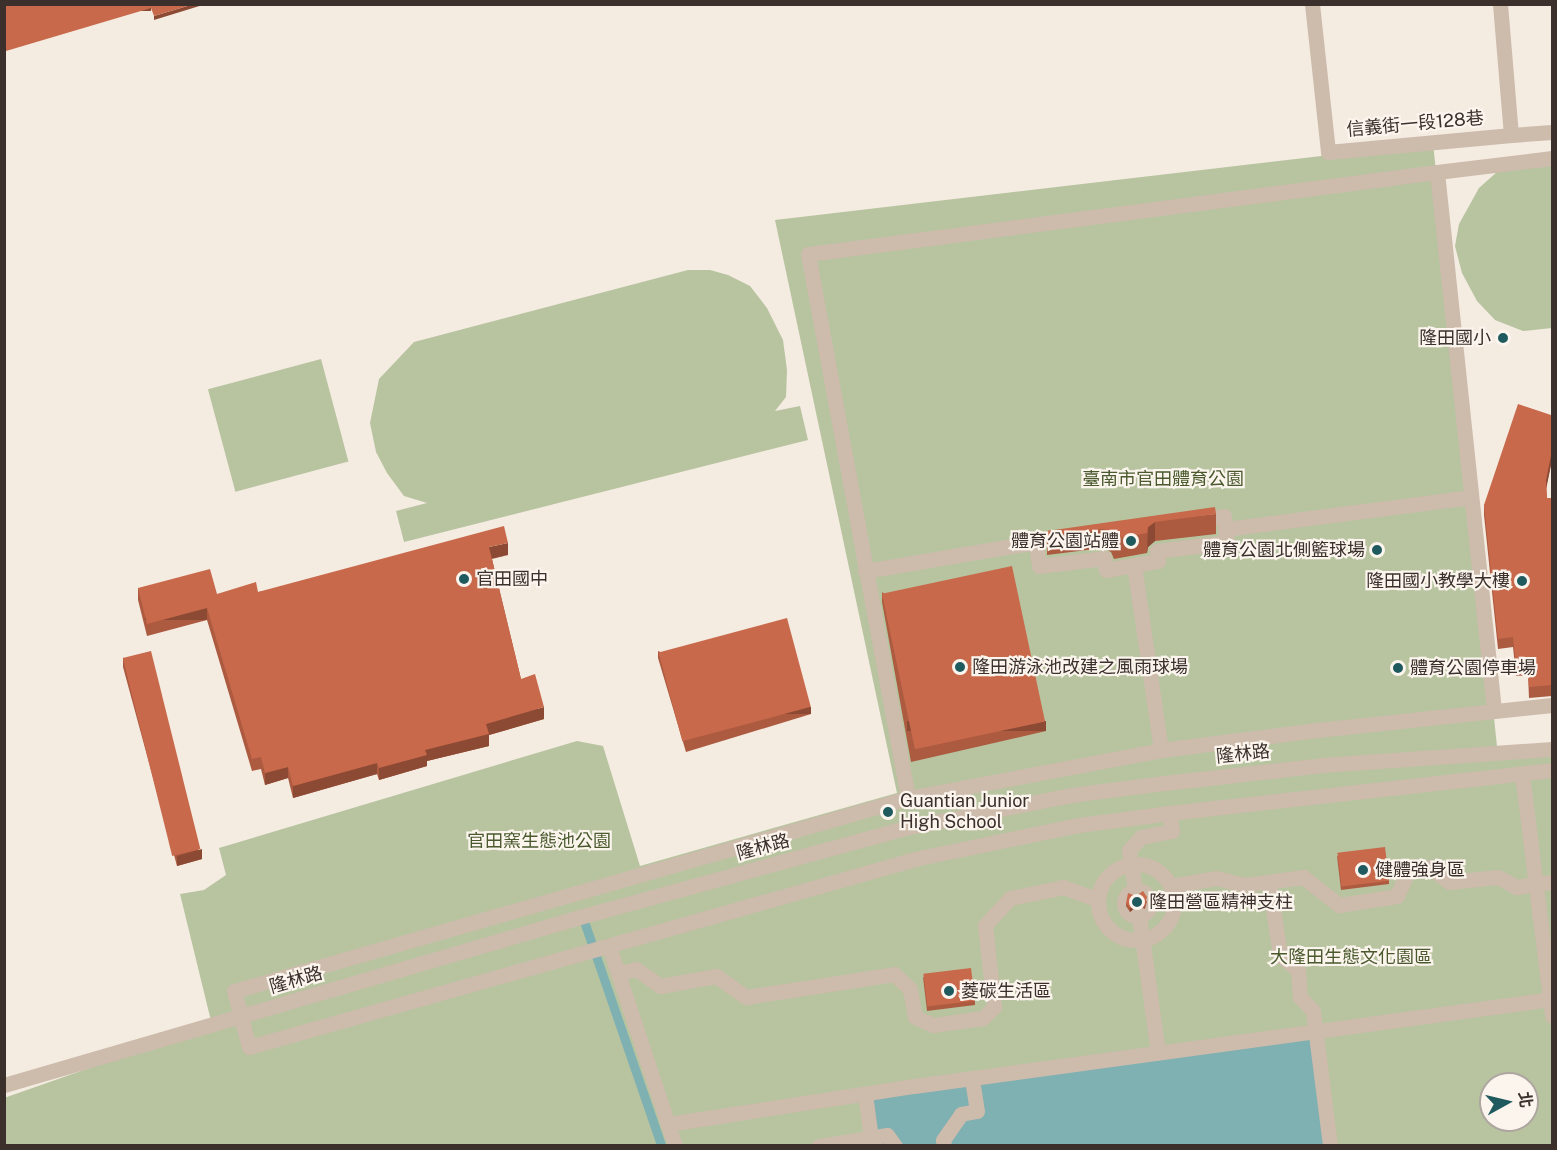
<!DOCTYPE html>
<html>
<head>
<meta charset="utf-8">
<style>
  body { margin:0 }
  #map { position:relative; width:1557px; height:1150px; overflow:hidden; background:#f4ebe1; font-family:"Public Sans","Noto Sans TC",sans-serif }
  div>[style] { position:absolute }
  .green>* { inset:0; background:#b8c4a0; transform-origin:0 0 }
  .water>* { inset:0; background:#7fb0b2; transform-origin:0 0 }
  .minor>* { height:15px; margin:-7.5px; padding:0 7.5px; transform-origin:7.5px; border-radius:7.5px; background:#cdbbac }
  .minor>.ring { margin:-7.5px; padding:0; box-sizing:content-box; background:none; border:15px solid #cdbbac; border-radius:50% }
  .wall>* { inset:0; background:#ac5a40 }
  .shaded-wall>* { inset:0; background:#8c4a34; transform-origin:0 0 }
  .building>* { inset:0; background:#c8694b; transform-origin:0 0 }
  .dots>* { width:16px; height:16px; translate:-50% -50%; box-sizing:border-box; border:3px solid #fbf5ee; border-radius:50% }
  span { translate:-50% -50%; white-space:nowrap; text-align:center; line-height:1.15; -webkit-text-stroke:4.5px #fbf5ee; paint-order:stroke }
  .street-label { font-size:18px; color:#3b302b }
  .poi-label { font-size:18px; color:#3b302b }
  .right { translate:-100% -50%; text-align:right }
  .left { translate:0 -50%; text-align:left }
  .park-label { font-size:18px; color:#4a5a2e }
  .frame { position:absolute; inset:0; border:6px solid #3b302b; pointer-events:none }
  .north { position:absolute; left:1479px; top:1072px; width:60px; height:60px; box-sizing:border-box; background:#fbf5ee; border:2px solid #aea6a0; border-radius:50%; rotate:82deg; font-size:16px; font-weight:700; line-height:24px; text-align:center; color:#3b302b }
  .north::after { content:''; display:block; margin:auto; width:21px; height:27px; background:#1f5a5e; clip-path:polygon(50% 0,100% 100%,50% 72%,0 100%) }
</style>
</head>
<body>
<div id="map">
  <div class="green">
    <div style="clip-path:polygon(evenodd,1433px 143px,1497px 746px,1552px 747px,1552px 1145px,5px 1146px,4px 1098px,212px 1025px,180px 894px,204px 890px,226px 875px,219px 848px,577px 741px,603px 746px,640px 866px,897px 793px,775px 220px,1433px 143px,1491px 1084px,1527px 1084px,1527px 1120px,1491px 1120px,1491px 1084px)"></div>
    <div style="clip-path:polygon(1552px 158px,1552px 328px,1523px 331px,1495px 320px,1477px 301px,1462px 273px,1455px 246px,1459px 224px,1479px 188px,1498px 171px)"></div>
    <div style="clip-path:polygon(688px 270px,710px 270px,728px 275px,750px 286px,767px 308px,783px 340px,787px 370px,786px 397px,775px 411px,800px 406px,808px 440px,404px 542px,396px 511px,427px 503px,404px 496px,387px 473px,376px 452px,370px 423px,379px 379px,414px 342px)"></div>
    <div style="left:321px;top:359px;width:106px;height:117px;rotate:75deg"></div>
  </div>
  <div class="water">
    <div style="left:587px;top:915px;width:243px;height:9px;rotate:71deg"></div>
    <div style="clip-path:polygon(1315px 1032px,1334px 1145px,872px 1145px,865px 1094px)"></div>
  </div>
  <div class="minor">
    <div style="left:1312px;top:4px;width:149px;rotate:83.8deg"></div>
    <div style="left:1328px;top:152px;width:184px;rotate:-5.3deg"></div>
    <div style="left:1500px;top:4px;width:131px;rotate:85.2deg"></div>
    <div style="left:1511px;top:135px;width:41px;rotate:-4.2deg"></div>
    <div style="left:1437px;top:172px;width:634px;rotate:172.57deg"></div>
    <div style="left:808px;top:254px;width:553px;rotate:79.58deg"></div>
    <div style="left:908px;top:798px;width:258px;rotate:-10.7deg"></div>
    <div style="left:1161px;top:750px;width:157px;rotate:-7.3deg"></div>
    <div style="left:1317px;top:730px;width:236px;rotate:-6.1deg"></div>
    <div style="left:1197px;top:520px;width:27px;rotate:-8deg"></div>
    <div style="left:1224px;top:516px;width:13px;rotate:86deg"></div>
    <div style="left:1134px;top:565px;width:187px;rotate:81.7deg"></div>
    <div style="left:865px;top:571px;width:173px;rotate:-9.6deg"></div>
    <div style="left:1036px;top:542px;width:24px;rotate:83deg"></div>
    <div style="left:1039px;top:566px;width:65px;rotate:-7deg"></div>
    <div style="left:1104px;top:558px;width:12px;rotate:81deg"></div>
    <div style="left:1106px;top:570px;width:53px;rotate:-9.8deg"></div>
    <div style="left:1158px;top:561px;width:10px;rotate:-96deg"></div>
    <div style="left:1157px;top:551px;width:71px;rotate:-7.3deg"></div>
    <div style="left:1227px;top:542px;width:13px;rotate:-99deg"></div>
    <div style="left:1225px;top:529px;width:247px;rotate:-7.4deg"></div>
    <div style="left:1494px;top:710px;width:541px;rotate:-96.05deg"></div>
    <div style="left:1437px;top:172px;width:116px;rotate:-6.9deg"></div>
    <div style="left:1522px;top:774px;width:244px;rotate:82.9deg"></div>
    <div style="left:908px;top:798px;width:701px;rotate:164.02deg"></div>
    <div style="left:234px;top:991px;width:58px;rotate:75deg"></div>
    <div style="left:249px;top:1047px;width:696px;rotate:-15.75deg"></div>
    <div style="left:919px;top:858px;width:163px;rotate:-11.7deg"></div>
    <div style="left:1079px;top:825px;width:91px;rotate:-7.6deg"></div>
    <div style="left:1169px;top:813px;width:385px;rotate:-6.4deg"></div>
    <div class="ring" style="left:1098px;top:864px;width:61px;height:61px"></div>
    <div style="left:1269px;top:882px;width:74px;rotate:81.4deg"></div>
    <div style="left:1280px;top:955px;width:23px;rotate:40deg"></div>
    <div style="left:1298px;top:970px;width:27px;rotate:86deg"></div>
    <div style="left:1300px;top:997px;width:19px;rotate:47deg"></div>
    <div style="left:1313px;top:1011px;width:136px;rotate:82.8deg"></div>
    <div style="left:1171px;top:886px;width:46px;rotate:-10.1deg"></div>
    <div style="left:1216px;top:878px;width:29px;rotate:14deg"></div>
    <div style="left:1244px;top:885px;width:60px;rotate:-7.7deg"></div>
    <div style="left:1303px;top:877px;width:46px;rotate:37.9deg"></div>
    <div style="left:1339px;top:905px;width:59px;rotate:-8.8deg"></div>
    <div style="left:1397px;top:896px;width:27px;rotate:-66deg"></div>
    <div style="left:1408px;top:871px;width:22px;rotate:-10deg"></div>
    <div style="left:1430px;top:867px;width:24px;rotate:38deg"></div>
    <div style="left:1449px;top:882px;width:49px;rotate:-5.8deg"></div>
    <div style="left:1498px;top:877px;width:21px;rotate:29deg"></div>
    <div style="left:1516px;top:887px;width:36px;rotate:-8deg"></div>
    <div style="left:1135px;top:890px;width:40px;rotate:-98.5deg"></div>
    <div style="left:1129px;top:850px;width:18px;rotate:-47deg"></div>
    <div style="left:1141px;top:837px;width:32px;rotate:-11deg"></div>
    <div style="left:1172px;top:831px;width:18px;rotate:-99deg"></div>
    <div class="ring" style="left:1124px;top:890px;width:11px;height:11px"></div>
    <div style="left:1139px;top:916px;width:138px;rotate:82.1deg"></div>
    <div style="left:609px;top:946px;width:188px;rotate:71.7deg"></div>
    <div style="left:668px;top:1124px;width:249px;rotate:-8.8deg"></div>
    <div style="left:914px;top:1086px;width:644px;rotate:-7.77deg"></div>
    <div style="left:619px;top:973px;width:17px;rotate:-13deg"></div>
    <div style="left:636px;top:969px;width:29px;rotate:35deg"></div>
    <div style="left:660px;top:986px;width:57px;rotate:-10.1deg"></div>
    <div style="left:716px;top:976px;width:37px;rotate:35deg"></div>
    <div style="left:746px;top:997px;width:150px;rotate:-8.8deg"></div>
    <div style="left:894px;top:974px;width:22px;rotate:43deg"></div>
    <div style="left:910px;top:989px;width:28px;rotate:80deg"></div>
    <div style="left:915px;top:1017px;width:20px;rotate:24deg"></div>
    <div style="left:933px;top:1025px;width:50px;rotate:-8deg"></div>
    <div style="left:983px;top:1018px;width:16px;rotate:-45deg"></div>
    <div style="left:994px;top:1007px;width:82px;rotate:-96.3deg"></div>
    <div style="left:985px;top:925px;width:37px;rotate:-47deg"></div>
    <div style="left:1010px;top:898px;width:54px;rotate:-11.7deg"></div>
    <div style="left:1063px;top:887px;width:37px;rotate:20deg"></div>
    <div style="left:4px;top:1085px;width:607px;rotate:-16.26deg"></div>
    <div style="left:587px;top:915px;width:330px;rotate:-15.3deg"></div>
    <div style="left:905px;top:828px;width:169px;rotate:-11.2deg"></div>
    <div style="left:1071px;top:795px;width:95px;rotate:-7.3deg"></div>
    <div style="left:1165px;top:783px;width:158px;rotate:-6.5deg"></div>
    <div style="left:1322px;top:765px;width:231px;rotate:-4deg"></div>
    <div style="left:865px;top:1094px;width:52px;rotate:82.3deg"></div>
    <div style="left:668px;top:1124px;width:23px;rotate:72deg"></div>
    <div style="left:819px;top:1146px;width:69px;rotate:-9.2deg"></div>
    <div style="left:887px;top:1135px;width:14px;rotate:54deg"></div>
    <div style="left:944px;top:1146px;width:6px;rotate:-99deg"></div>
    <div style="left:943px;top:1140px;width:32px;rotate:-55deg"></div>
    <div style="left:961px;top:1114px;width:16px;rotate:-11deg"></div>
    <div style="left:977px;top:1111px;width:33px;rotate:-99deg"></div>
  </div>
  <div class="wall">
    <div style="clip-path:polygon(1552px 414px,1552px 460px,1546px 487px,1547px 498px,1552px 498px,1552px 696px,1529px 698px,1528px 675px,1516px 676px,1513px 647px,1498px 649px,1484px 515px,1484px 505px,1551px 415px)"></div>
    <div style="clip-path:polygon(1216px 514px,1216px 534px,1155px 541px,1148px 547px,1147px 553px,1114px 559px,1111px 552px,1103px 548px,1047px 555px,1047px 531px)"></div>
    <div style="clip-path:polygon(508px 555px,492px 559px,521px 679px,544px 719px,489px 735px,489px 746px,427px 761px,427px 766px,379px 780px,377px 774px,293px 798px,288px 778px,265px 785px,261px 769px,252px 771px,207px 620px,147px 636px,138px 600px,138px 588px,217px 594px,258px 592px)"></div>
    <div style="clip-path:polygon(882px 592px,1046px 731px,911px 762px,882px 602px)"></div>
    <div style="clip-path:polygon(658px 651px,811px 714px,686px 752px,658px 658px)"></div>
    <div style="clip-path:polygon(123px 657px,202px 859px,177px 866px,123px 667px)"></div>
    <div style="clip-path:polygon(1337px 856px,1389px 881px,1389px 884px,1341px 890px)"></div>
    <div style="clip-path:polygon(1147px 901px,1145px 909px,1137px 906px,1130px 912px,1126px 906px,1126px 903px)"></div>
    <div style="clip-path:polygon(923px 977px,975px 1001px,975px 1005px,927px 1011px)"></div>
  </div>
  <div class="shaded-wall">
    <div style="clip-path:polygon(194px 4px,206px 4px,154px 20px,154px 16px)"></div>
    <div style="left:151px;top:8px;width:3px;height:151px;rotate:90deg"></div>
    <div style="clip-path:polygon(1552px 450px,1552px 460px,1546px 490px,1546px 480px)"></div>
    <div style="clip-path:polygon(1155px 522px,1155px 541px,1148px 547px,1147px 553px,1148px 527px)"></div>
    <div style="clip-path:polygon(508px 543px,508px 555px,489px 559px,489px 547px)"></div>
    <div style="left:207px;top:608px;width:12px;height:62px;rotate:90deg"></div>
    <div style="clip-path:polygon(544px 707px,544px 719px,489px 735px,489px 746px,427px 761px,427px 766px,379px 780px,379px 768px,486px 724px)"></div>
    <div style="left:811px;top:707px;width:7px;height:131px;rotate:90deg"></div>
    <div style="left:1046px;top:721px;width:10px;height:139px;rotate:90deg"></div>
    <div style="clip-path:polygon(377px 763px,377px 774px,293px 798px,293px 786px)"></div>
    <div style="clip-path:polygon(288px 767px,288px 778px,265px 785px,265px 773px)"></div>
    <div style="clip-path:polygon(202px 849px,202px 859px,177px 866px,177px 856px)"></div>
    <div style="clip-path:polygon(1137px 903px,1137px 906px,1130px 912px,1130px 908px)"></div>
  </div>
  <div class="building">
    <div style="clip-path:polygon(4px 4px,194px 4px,154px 16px,151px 8px,6px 51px,4px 45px)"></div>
    <div style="clip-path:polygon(1518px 404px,1551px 415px,1552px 414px,1552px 450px,1546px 480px,1547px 498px,1552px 498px,1552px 685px,1529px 687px,1528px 664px,1516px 666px,1513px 637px,1498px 639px,1484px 505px)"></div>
    <div style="clip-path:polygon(1215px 507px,1216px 514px,1155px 522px,1148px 527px,1147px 533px,1114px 539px,1111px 532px,1103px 529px,1047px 535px,1047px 531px)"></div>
    <div style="clip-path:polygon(504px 526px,508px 543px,489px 547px,521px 679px,535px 674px,544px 707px,486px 724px,489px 734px,425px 750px,427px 755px,379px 768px,377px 763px,293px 786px,288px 767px,265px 773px,261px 757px,252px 759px,207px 608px,147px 624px,138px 588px,210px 569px,217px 594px,256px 582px,258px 592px)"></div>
    <div style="left:1012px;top:566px;width:159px;height:133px;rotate:78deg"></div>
    <div style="left:787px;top:618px;width:92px;height:133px;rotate:75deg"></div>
    <div style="left:151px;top:651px;width:204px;height:29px;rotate:76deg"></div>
    <div style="left:1385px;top:847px;width:34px;height:48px;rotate:83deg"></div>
    <div style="clip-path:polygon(1143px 891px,1147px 897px,1145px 905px,1137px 903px,1130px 908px,1126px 903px,1128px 893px,1136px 896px)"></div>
    <div style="left:971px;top:968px;width:33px;height:48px;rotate:83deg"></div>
  </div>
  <div class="dots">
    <div style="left:1503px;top:338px;background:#1f5a5e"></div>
    <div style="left:1131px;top:541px;background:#1f5a5e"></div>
    <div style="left:1377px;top:550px;background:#1f5a5e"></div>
    <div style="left:464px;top:579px;background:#1f5a5e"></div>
    <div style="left:1522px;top:581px;background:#1f5a5e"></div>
    <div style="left:960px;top:667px;background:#1f5a5e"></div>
    <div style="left:1398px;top:668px;background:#1f5a5e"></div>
    <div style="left:888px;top:812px;background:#1f5a5e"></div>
    <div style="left:1363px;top:870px;background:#1f5a5e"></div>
    <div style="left:1137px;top:902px;background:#1f5a5e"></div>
    <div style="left:949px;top:991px;background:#1f5a5e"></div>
  </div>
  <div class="street-label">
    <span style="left:1415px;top:124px;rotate:-5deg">信義街一段128巷</span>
    <span style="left:1243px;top:754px;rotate:-6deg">隆林路</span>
    <span style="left:763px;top:847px;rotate:-15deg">隆林路</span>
    <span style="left:296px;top:980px;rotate:-16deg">隆林路</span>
  </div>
  <div class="poi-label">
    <span class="right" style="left:1491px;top:338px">隆田國小</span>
    <span class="right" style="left:1119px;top:541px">體育公園站體</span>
    <span class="right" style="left:1365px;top:550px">體育公園北側籃球場</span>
    <span class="left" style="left:476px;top:579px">官田國中</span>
    <span class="right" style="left:1510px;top:581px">隆田國小教學大樓</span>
    <span class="left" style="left:972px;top:667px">隆田游泳池改建之風雨球場</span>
    <span class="left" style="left:1410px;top:668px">體育公園停車場</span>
    <span class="left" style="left:900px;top:812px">Guantian Junior<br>High School</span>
    <span class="left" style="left:1375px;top:870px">健體強身區</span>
    <span class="left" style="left:1149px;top:902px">隆田營區精神支柱</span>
    <span class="left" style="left:961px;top:991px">菱碳生活區</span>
  </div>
  <div class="park-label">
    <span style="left:1163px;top:479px">臺南市官田體育公園</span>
    <span style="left:539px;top:841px">官田窯生態池公園</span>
    <span style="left:1351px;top:957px">大隆田生態文化園區</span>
  </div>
  <div class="frame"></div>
  <div class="north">北</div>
</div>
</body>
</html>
